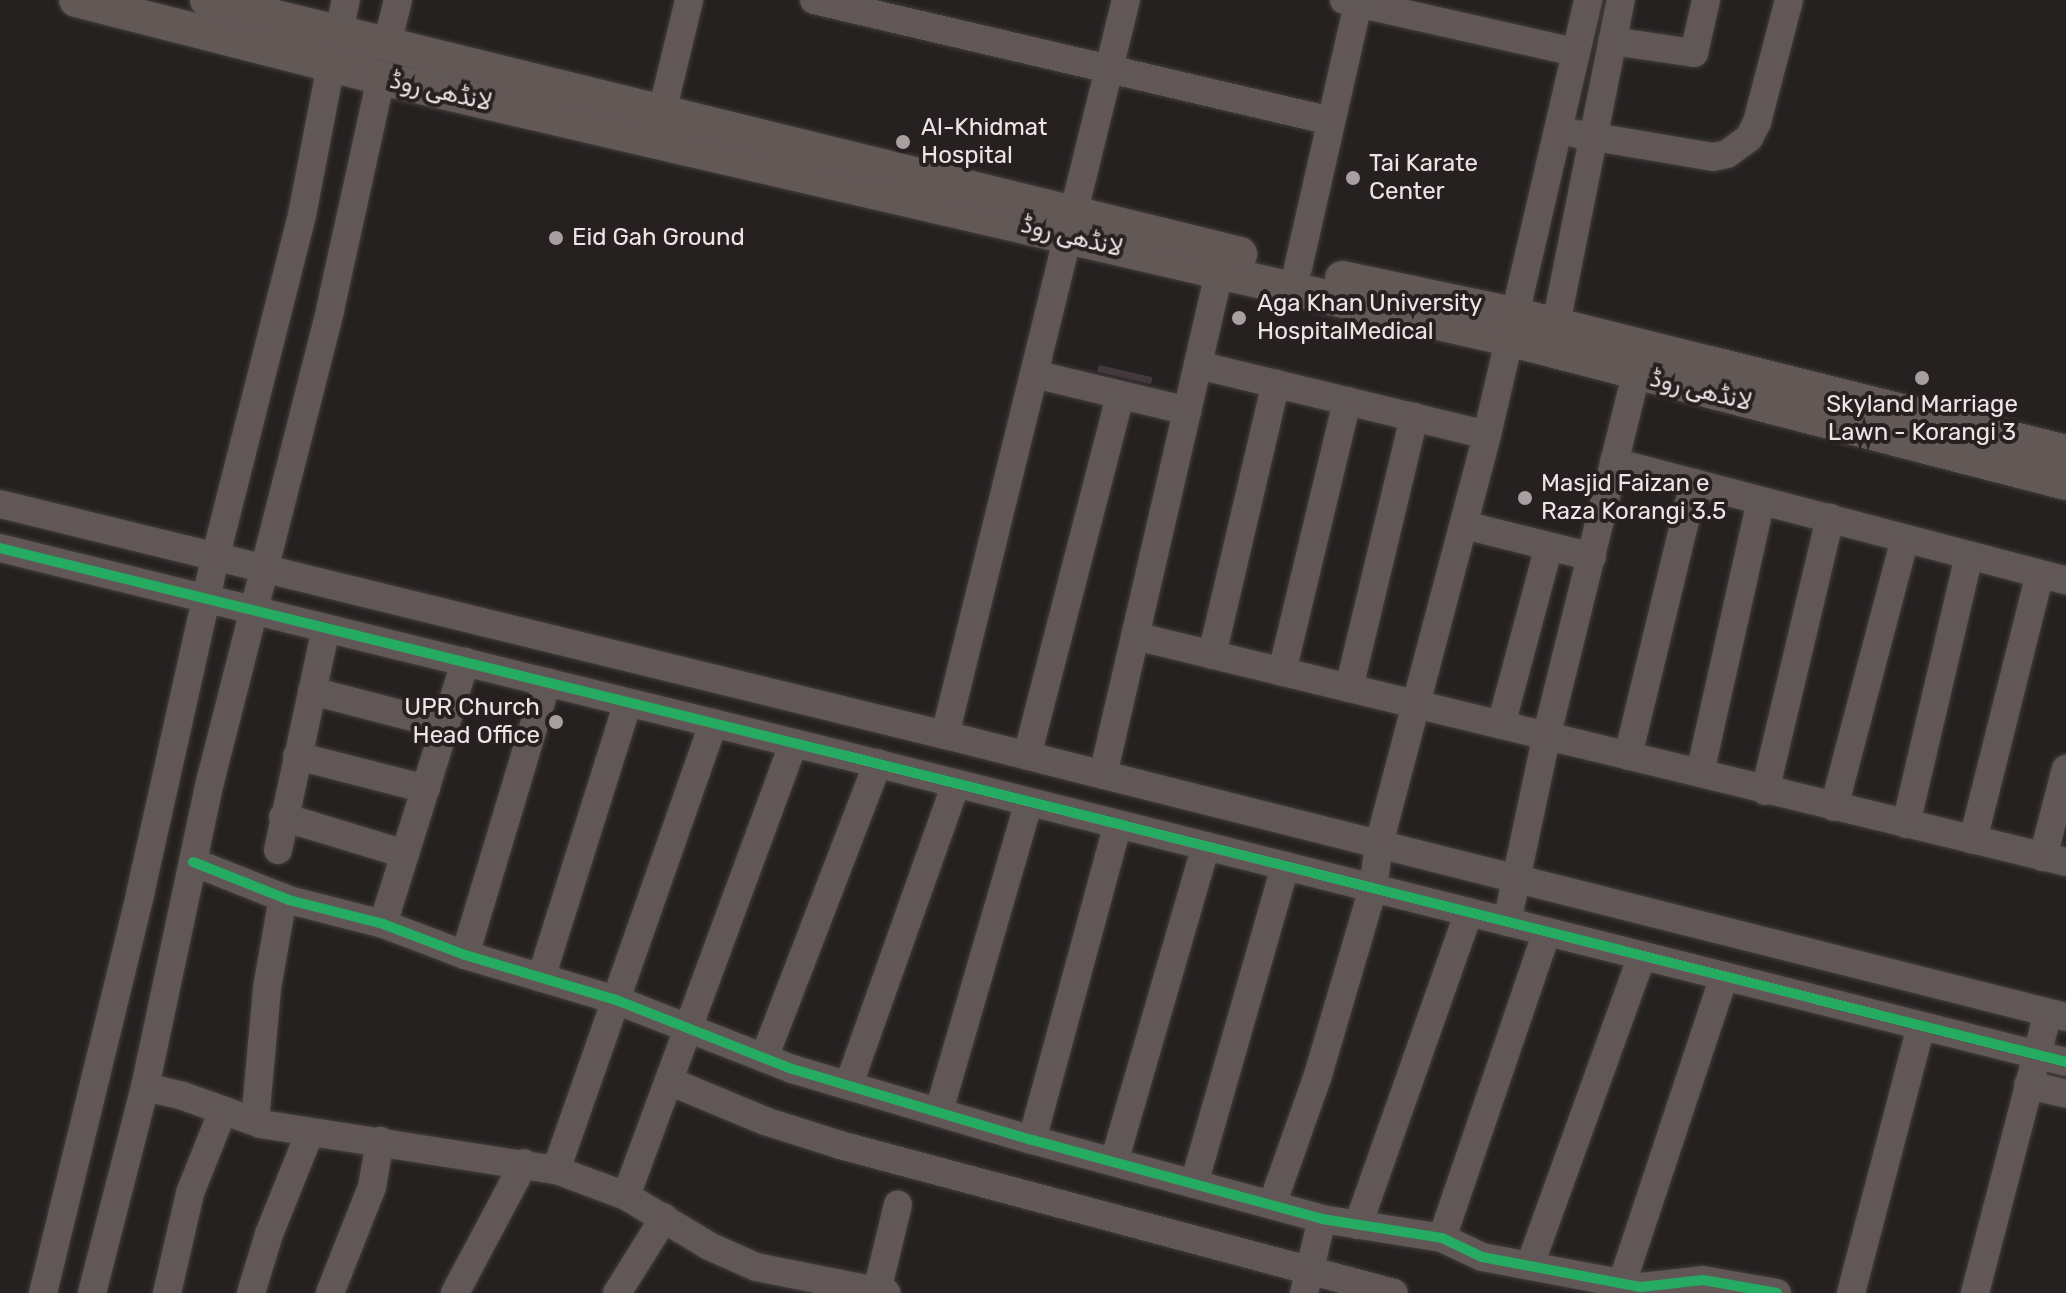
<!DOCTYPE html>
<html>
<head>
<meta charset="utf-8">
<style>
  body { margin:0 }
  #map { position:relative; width:2066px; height:1293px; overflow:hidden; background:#262121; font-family:Rubik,Vazirmatn,sans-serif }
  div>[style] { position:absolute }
  .building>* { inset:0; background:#44393e; transform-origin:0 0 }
  .roads { filter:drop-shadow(0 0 2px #413d3d) drop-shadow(0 0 2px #413d3d) }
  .minor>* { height:28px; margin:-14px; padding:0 14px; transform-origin:14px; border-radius:14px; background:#605756 }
  .major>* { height:34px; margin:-17px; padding:0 17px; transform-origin:17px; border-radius:17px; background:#625856 }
  .cycleway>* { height:10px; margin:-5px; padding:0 5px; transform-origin:5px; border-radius:5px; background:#26ab63 }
  .dots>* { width:22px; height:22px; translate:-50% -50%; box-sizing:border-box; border:4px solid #281f20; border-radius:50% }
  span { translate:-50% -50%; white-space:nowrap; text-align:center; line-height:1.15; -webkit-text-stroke:8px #281f20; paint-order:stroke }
  .street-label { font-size:24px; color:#ece5e6 }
  .poi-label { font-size:24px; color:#ece5e6 }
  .left { translate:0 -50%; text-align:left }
  .right { translate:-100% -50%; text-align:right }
</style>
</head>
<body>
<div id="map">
  <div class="building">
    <div style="left:1099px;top:365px;width:55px;height:7px;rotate:13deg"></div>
  </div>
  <div class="roads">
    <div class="minor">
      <div style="left:814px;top:0;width:531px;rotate:13.17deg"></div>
      <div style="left:1344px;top:0;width:236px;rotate:12.7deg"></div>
      <div style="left:339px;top:32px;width:33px;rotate:-78deg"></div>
      <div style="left:1612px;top:41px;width:83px;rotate:8.3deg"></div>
      <div style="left:1694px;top:53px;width:54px;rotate:-77.2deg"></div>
      <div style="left:387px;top:44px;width:45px;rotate:-76deg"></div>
      <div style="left:662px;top:112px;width:115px;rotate:-76.4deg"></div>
      <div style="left:1577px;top:134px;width:138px;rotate:9.6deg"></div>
      <div style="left:1713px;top:157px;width:14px;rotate:-12deg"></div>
      <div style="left:1727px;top:154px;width:27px;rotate:-36deg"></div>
      <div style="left:1749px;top:138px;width:18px;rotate:-63deg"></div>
      <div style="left:1757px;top:122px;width:126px;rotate:-75.3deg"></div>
      <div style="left:1298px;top:268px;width:275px;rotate:-77.2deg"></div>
      <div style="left:1552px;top:344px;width:351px;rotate:-78.7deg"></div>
      <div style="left:1198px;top:365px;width:297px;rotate:13.6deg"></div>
      <div style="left:1034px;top:374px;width:158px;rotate:13.5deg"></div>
      <div style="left:1614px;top:462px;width:467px;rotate:14.7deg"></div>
      <div style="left:0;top:504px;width:973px;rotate:13.74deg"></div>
      <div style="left:945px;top:735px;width:1156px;rotate:14.12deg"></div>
      <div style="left:1464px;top:525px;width:132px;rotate:14deg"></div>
      <div style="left:0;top:548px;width:868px;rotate:13.8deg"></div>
      <div style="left:843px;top:755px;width:1261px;rotate:14.09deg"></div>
      <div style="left:1135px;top:636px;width:958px;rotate:13.64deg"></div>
      <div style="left:1212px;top:655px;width:279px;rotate:-76.8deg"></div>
      <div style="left:1282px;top:672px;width:279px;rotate:-76.5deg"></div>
      <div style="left:1349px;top:688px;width:279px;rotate:-76.5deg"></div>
      <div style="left:312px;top:691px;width:138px;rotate:14.6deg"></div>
      <div style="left:1501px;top:725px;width:185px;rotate:-75deg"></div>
      <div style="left:945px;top:735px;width:757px;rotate:-76.17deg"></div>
      <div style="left:297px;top:756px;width:133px;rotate:14.3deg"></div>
      <div style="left:1027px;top:756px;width:372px;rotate:-75.5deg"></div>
      <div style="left:1628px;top:756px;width:281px;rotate:-76.4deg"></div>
      <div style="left:1700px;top:773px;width:279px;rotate:-77.4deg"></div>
      <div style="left:1103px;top:775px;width:515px;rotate:-76.99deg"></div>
      <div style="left:1765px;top:791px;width:281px;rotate:-76.6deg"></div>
      <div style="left:1834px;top:807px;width:278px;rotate:-75.2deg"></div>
      <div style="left:283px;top:817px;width:127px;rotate:16.9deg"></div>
      <div style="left:1906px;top:824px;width:276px;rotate:-76.8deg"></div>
      <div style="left:1973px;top:840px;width:274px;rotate:-75.9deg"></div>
      <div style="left:278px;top:850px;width:227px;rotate:-77.8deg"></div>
      <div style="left:2043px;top:857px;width:91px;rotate:-75.4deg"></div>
      <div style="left:193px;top:862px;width:103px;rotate:21.6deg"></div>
      <div style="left:289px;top:900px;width:97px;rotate:14.3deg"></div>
      <div style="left:383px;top:924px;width:88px;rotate:20.7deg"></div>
      <div style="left:465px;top:955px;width:158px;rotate:16.6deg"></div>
      <div style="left:616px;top:1000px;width:189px;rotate:21.4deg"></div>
      <div style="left:792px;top:1069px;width:250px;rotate:16.5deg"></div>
      <div style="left:1032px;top:1140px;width:301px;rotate:15.2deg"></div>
      <div style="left:1322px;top:1219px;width:121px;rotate:9deg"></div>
      <div style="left:1442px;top:1238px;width:44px;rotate:25.4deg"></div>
      <div style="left:1482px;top:1257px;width:162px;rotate:10.7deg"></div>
      <div style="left:1641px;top:1287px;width:62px;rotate:-6.4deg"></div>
      <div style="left:1703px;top:1280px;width:75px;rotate:10deg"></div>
      <div style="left:1507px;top:922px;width:188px;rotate:-78deg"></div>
      <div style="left:1546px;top:738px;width:375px;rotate:-76.1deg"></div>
      <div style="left:383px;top:924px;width:275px;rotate:-72.6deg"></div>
      <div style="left:465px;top:955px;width:285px;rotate:-73.3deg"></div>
      <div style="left:541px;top:978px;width:289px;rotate:-72.5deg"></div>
      <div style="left:764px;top:1058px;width:316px;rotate:-68.9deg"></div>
      <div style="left:669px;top:1081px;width:104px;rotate:22.6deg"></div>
      <div style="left:765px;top:1121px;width:79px;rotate:17.7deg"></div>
      <div style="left:840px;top:1145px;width:573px;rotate:14.96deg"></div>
      <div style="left:849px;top:1084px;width:319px;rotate:-70.4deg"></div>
      <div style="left:2028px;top:1085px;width:39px;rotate:13deg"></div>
      <div style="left:145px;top:1087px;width:39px;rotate:13deg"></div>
      <div style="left:183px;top:1096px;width:83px;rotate:19.7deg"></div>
      <div style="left:261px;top:1124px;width:299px;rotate:8.9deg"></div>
      <div style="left:556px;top:1170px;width:75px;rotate:20.4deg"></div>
      <div style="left:626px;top:1196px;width:97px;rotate:31.1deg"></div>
      <div style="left:709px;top:1246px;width:51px;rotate:24.1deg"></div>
      <div style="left:756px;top:1267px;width:133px;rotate:11.3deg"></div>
      <div style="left:939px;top:1111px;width:322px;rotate:-73.8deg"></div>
      <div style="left:255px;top:1121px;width:134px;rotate:-84.8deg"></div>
      <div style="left:267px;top:988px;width:92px;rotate:-80deg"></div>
      <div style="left:1032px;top:1140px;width:327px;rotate:-74.8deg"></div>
      <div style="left:1114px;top:1162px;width:329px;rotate:-73.8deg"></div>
      <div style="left:556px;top:1170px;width:474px;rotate:-70.6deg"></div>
      <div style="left:1194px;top:1184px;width:331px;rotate:-74deg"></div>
      <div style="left:626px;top:1196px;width:483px;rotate:-69.7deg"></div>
      <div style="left:1272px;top:1205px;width:138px;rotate:-70.5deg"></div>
      <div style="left:1318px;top:1075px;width:195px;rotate:-73.6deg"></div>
      <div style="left:1373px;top:888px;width:44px;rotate:-82.2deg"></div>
      <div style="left:1379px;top:844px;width:423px;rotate:-75.2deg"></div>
      <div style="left:1487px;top:435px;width:447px;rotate:-76.9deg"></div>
      <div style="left:1358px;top:1225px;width:332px;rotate:-70.5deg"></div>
      <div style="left:1442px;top:1238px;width:324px;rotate:-71.1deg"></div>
      <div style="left:1530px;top:1265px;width:329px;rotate:-70.1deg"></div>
      <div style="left:1622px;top:1283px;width:323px;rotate:-71.6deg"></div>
      <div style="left:877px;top:1291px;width:89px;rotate:-76.4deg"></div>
      <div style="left:43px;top:1293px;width:411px;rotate:-76.3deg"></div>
      <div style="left:140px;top:894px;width:347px;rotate:-77.4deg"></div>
      <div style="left:216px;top:555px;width:351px;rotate:-75.8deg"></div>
      <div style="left:302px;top:215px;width:154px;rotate:-79.1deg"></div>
      <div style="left:92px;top:1293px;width:213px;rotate:-75.6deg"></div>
      <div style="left:145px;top:1087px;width:312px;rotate:-78deg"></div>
      <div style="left:210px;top:782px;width:487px;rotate:-75.7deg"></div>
      <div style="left:330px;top:310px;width:238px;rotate:-77.6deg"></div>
      <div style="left:167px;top:1293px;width:103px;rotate:-77deg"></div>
      <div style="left:190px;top:1193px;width:89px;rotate:-68.3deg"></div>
      <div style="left:251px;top:1293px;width:62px;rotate:-73deg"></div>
      <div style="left:269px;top:1234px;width:110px;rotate:-68.1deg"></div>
      <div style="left:330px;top:1293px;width:114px;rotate:-68.4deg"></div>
      <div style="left:372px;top:1187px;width:47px;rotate:-80.1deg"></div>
      <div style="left:455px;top:1293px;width:147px;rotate:-62deg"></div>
      <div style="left:617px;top:1293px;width:89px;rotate:-57.9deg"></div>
      <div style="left:1304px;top:1293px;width:76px;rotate:-76.3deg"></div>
      <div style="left:1851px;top:1293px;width:276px;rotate:-75.3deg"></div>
      <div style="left:1975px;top:1293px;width:289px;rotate:-75.4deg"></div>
    </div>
    <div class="major">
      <div style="left:76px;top:0;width:315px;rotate:14.3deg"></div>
      <div style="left:381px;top:78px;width:1157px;rotate:13.04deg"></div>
      <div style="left:1508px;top:339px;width:576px;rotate:14.47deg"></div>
      <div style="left:207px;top:0;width:1064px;rotate:13.81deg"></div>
      <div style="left:1342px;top:278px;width:175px;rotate:11.9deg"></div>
      <div style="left:1513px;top:314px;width:570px;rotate:14.01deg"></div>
    </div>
  </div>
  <div class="cycleway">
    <div style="left:0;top:548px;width:868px;rotate:13.8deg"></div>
    <div style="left:843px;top:755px;width:1261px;rotate:14.09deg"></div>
    <div style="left:193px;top:862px;width:103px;rotate:21.6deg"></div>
    <div style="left:289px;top:900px;width:97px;rotate:14.3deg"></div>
    <div style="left:383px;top:924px;width:88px;rotate:20.7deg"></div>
    <div style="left:465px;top:955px;width:158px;rotate:16.6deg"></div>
    <div style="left:616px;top:1000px;width:189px;rotate:21.4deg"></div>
    <div style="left:792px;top:1069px;width:250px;rotate:16.5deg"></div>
    <div style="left:1032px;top:1140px;width:301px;rotate:15.2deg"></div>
    <div style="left:1322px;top:1219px;width:121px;rotate:9deg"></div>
    <div style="left:1442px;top:1238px;width:44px;rotate:25.4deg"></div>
    <div style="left:1482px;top:1257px;width:162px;rotate:10.7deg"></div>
    <div style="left:1641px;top:1287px;width:62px;rotate:-6.4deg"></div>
    <div style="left:1703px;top:1280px;width:75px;rotate:10deg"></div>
  </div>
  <div class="dots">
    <div style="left:903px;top:142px;background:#a7a0a1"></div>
    <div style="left:1353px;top:178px;background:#a7a0a1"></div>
    <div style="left:556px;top:238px;background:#a7a0a1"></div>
    <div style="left:1239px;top:318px;background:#a7a0a1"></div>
    <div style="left:1922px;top:378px;background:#a7a0a1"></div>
    <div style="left:1525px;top:498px;background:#a7a0a1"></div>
    <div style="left:556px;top:722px;background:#a7a0a1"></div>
  </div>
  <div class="street-label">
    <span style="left:441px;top:92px;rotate:13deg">لانڈھی روڈ</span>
    <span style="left:1072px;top:237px;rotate:14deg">لانڈھی روڈ</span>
    <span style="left:1701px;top:391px;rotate:14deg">لانڈھی روڈ</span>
  </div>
  <div class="poi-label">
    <span class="left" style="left:921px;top:142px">Al-Khidmat<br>Hospital</span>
    <span class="left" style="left:1369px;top:178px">Tai Karate<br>Center</span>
    <span class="left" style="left:572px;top:238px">Eid Gah Ground</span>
    <span class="left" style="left:1257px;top:318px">Aga Khan University<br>HospitalMedical</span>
    <span style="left:1922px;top:419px">Skyland Marriage<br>Lawn - Korangi 3</span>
    <span class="left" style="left:1541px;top:498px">Masjid Faizan e<br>Raza Korangi 3.5</span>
    <span class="right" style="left:540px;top:722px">UPR Church<br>Head Office</span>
  </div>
</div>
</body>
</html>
